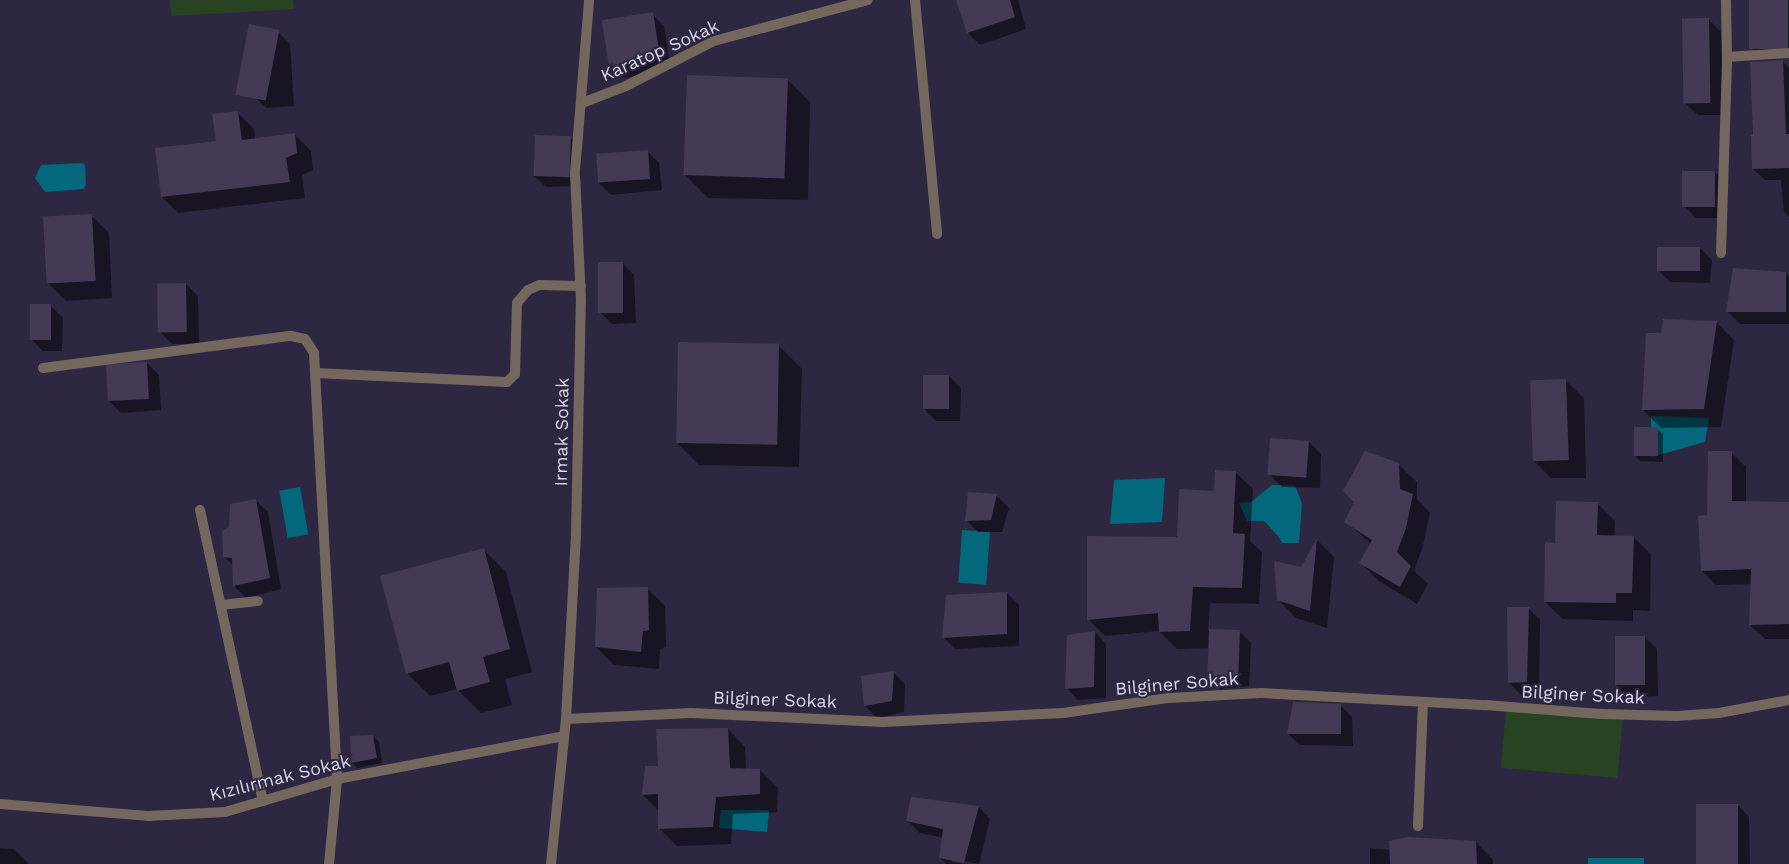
<!DOCTYPE html>
<html>
<head>
<meta charset="utf-8">
<style>
  body { margin:0 }
  #map { position:relative; width:1789px; height:864px; overflow:hidden; background:#2d2742; font-family:"Work Sans",sans-serif }
  div>[style] { position:absolute }
  .green>* { inset:0; background:#284321; transform-origin:0 0 }
  .water>* { inset:0; background:#03687c; transform-origin:0 0 }
  .shadow>* { inset:0; background:#0007 }
  .building>* { inset:0; background:#443a56; transform-origin:0 0 }
  .lane>* { height:10px; margin:-5px; padding:0 5px; transform-origin:5px; border-radius:5px; background:#74685e }
  .street>* { height:10px; margin:-5px; padding:0 5px; transform-origin:5px; border-radius:5px; background:#74685e }
  span { translate:-50% -50%; white-space:nowrap; text-align:center; line-height:1.15; -webkit-text-stroke:4px #2d2742; paint-order:stroke }
  .street-label { font-size:18px; color:#dad7e9 }
</style>
</head>
<body>
<div id="map">
  <div class="green">
    <div style="clip-path:polygon(170px 0,293px 0,294px 9px,171px 16px)"></div>
    <div style="left:1506px;top:710px;width:117px;height:58px;rotate:5deg"></div>
  </div>
  <div class="water">
    <div style="clip-path:polygon(82px 163px,85px 165px,86px 184px,84px 189px,45px 192px,35px 178px,41px 165px)"></div>
    <div style="clip-path:polygon(1651px 416px,1709px 418px,1705px 442px,1651px 457px)"></div>
    <div style="clip-path:polygon(1165px 478px,1162px 522px,1110px 524px,1114px 480px)"></div>
    <div style="clip-path:polygon(1272px 485px,1295px 486px,1302px 503px,1299px 543px,1282px 543px,1278px 536px,1264px 521px,1247px 521px,1239px 503px,1251px 502px)"></div>
    <div style="left:300px;top:487px;width:48px;height:21px;rotate:80deg"></div>
    <div style="left:962px;top:530px;width:28px;height:53px;rotate:4deg"></div>
    <div style="clip-path:polygon(721px 810px,769px 810px,767px 832px,719px 828px)"></div>
    <div style="left:1588px;top:858px;width:56px;height:6px"></div>
  </div>
  <div class="shadow">
    <div style="clip-path:polygon(957px 0,1018px 0,1026px 29px,980px 45px,968px 33px)"></div>
    <div style="clip-path:polygon(1751px 0,1789px 0,1789px 58px,1763px 60px,1751px 48px)"></div>
    <div style="clip-path:polygon(652px 14px,664px 26px,671px 70px,622px 78px,610px 66px,603px 22px)"></div>
    <div style="clip-path:polygon(1709px 20px,1721px 32px,1723px 115px,1698px 115px,1686px 104px)"></div>
    <div style="clip-path:polygon(278px 32px,290px 44px,294px 106px,266px 108px,254px 96px)"></div>
    <div style="clip-path:polygon(1783px 62px,1789px 68px,1789px 217px,1784px 212px,1781px 180px,1765px 180px,1753px 169px)"></div>
    <div style="clip-path:polygon(787px 79px,810px 102px,808px 200px,708px 198px,685px 175px)"></div>
    <div style="clip-path:polygon(238px 113px,254px 129px,255px 140px,294px 134px,311px 151px,313px 170px,302px 175px,305px 198px,178px 213px,162px 197px,217px 142px)"></div>
    <div style="clip-path:polygon(570px 137px,582px 149px,580px 186px,546px 187px,534px 176px)"></div>
    <div style="clip-path:polygon(647px 151px,659px 163px,662px 190px,611px 195px,599px 183px)"></div>
    <div style="clip-path:polygon(1715px 172px,1727px 184px,1727px 218px,1696px 218px,1684px 206px)"></div>
    <div style="clip-path:polygon(91px 215px,109px 233px,112px 298px,66px 301px,48px 283px)"></div>
    <div style="clip-path:polygon(1700px 248px,1712px 260px,1710px 283px,1670px 282px,1658px 270px)"></div>
    <div style="clip-path:polygon(622px 263px,634px 275px,636px 323px,612px 324px,600px 312px)"></div>
    <div style="clip-path:polygon(1786px 273px,1789px 276px,1789px 324px,1740px 324px,1728px 312px)"></div>
    <div style="clip-path:polygon(186px 284px,198px 296px,199px 344px,172px 344px,160px 332px)"></div>
    <div style="clip-path:polygon(51px 306px,63px 318px,62px 351px,43px 351px,31px 339px)"></div>
    <div style="clip-path:polygon(1716px 322px,1734px 340px,1721px 427px,1661px 428px,1643px 410px,1662px 334px)"></div>
    <div style="clip-path:polygon(779px 346px,802px 369px,799px 467px,699px 465px,676px 442px)"></div>
    <div style="clip-path:polygon(147px 363px,159px 375px,161px 410px,121px 413px,109px 401px)"></div>
    <div style="clip-path:polygon(949px 376px,961px 388px,960px 421px,936px 421px,924px 409px)"></div>
    <div style="clip-path:polygon(1566px 381px,1584px 398px,1586px 478px,1551px 478px,1534px 461px)"></div>
    <div style="clip-path:polygon(1657px 429px,1663px 434px,1663px 462px,1640px 461px,1634px 455px)"></div>
    <div style="clip-path:polygon(1309px 442px,1321px 454px,1320px 488px,1282px 487px,1270px 475px)"></div>
    <div style="clip-path:polygon(1732px 453px,1746px 467px,1746px 502px,1789px 503px,1789px 639px,1765px 639px,1750px 625px,1751px 584px,1716px 585px,1702px 571px,1708px 516px)"></div>
    <div style="clip-path:polygon(1399px 465px,1417px 482px,1417px 499px,1430px 513px,1423px 546px,1414px 571px,1428px 584px,1417px 604px,1379px 581px,1361px 563px,1371px 544px,1346px 521px,1355px 502px)"></div>
    <div style="clip-path:polygon(1235px 472px,1253px 489px,1250px 541px,1262px 552px,1259px 604px,1210px 603px,1208px 630px,1239px 631px,1251px 643px,1249px 686px,1220px 689px,1208px 677px,1209px 648px,1177px 649px,1159px 631px,1105px 636px,1088px 619px,1178px 538px,1215px 492px)"></div>
    <div style="clip-path:polygon(969px 493px,997px 496px,1009px 508px,1002px 532px,978px 532px,966px 520px)"></div>
    <div style="clip-path:polygon(256px 501px,268px 512px,281px 589px,246px 598px,234px 586px,234px 566px,224px 557px,230px 528px)"></div>
    <div style="clip-path:polygon(1597px 503px,1615px 521px,1614px 536px,1633px 537px,1651px 554px,1650px 611px,1633px 610px,1633px 621px,1563px 619px,1545px 602px,1556px 544px)"></div>
    <div style="clip-path:polygon(1317px 540px,1334px 557px,1327px 628px,1296px 618px,1278px 600px,1302px 568px)"></div>
    <div style="clip-path:polygon(483px 549px,506px 572px,532px 672px,505px 679px,512px 705px,481px 713px,457px 689px,430px 696px,407px 673px)"></div>
    <div style="clip-path:polygon(647px 588px,665px 606px,666px 647px,660px 649px,659px 669px,614px 665px,596px 647px)"></div>
    <div style="clip-path:polygon(1007px 593px,1019px 605px,1019px 646px,955px 649px,943px 637px)"></div>
    <div style="clip-path:polygon(1528px 608px,1540px 620px,1539px 694px,1521px 695px,1509px 683px)"></div>
    <div style="clip-path:polygon(1095px 632px,1106px 644px,1106px 698px,1078px 700px,1067px 688px)"></div>
    <div style="clip-path:polygon(1645px 637px,1657px 649px,1658px 696px,1628px 697px,1616px 685px)"></div>
    <div style="clip-path:polygon(893px 672px,905px 684px,904px 712px,877px 718px,865px 706px)"></div>
    <div style="clip-path:polygon(1340px 705px,1352px 717px,1353px 746px,1300px 745px,1288px 734px)"></div>
    <div style="clip-path:polygon(728px 729px,745px 747px,746px 770px,760px 770px,778px 788px,777px 812px,733px 814px,731px 844px,677px 846px,659px 828px,659px 811px,643px 795px,660px 767px)"></div>
    <div style="clip-path:polygon(352px 737px,373px 737px,379px 742px,382px 763px,358px 768px,352px 763px)"></div>
    <div style="clip-path:polygon(1738px 805px,1749px 817px,1750px 864px,1700px 864px)"></div>
    <div style="clip-path:polygon(979px 807px,990px 819px,979px 864px,952px 859px,952px 862px,965px 864px,946px 864px,940px 858px,943px 838px,920px 833px,908px 821px)"></div>
    <div style="clip-path:polygon(1476px 842px,1493px 860px,1493px 864px,1370px 864px,1370px 848px,1391px 850px)"></div>
    <div style="clip-path:polygon(0 848px,14px 849px,29px 864px,0 864px)"></div>
  </div>
  <div class="building">
    <div style="clip-path:polygon(956px 0,1010px 0,1015px 17px,967px 33px)"></div>
    <div style="left:1749px;top:0;width:39px;height:49px"></div>
    <div style="left:653px;top:12px;width:47px;height:52px;rotate:81deg"></div>
    <div style="left:1709px;top:18px;width:85px;height:27px;rotate:89deg"></div>
    <div style="left:249px;top:24px;width:31px;height:72px;rotate:11deg"></div>
    <div style="clip-path:polygon(1783px 60px,1786px 134px,1789px 134px,1789px 168px,1752px 169px,1751px 135px,1753px 135px,1750px 62px)"></div>
    <div style="left:687px;top:75px;width:101px;height:100px;rotate:2deg"></div>
    <div style="clip-path:polygon(238px 111px,242px 140px,295px 133px,297px 153px,286px 158px,290px 182px,161px 197px,155px 148px,216px 141px,212px 114px)"></div>
    <div style="left:535px;top:135px;width:36px;height:41px;rotate:2deg"></div>
    <div style="left:648px;top:150px;width:29px;height:52px;rotate:86deg"></div>
    <div style="left:1682px;top:171px;width:33px;height:36px"></div>
    <div style="left:92px;top:214px;width:67px;height:49px;rotate:87deg"></div>
    <div style="left:1657px;top:247px;width:43px;height:24px"></div>
    <div style="left:598px;top:262px;width:25px;height:51px"></div>
    <div style="clip-path:polygon(1733px 268px,1786px 272px,1786px 312px,1726px 312px)"></div>
    <div style="left:186px;top:283px;width:49px;height:29px;rotate:89deg"></div>
    <div style="left:30px;top:304px;width:21px;height:36px"></div>
    <div style="clip-path:polygon(1663px 319px,1717px 321px,1704px 409px,1642px 410px,1646px 333px,1661px 333px)"></div>
    <div style="left:678px;top:342px;width:101px;height:101px;rotate:1deg"></div>
    <div style="left:147px;top:362px;width:37px;height:41px;rotate:87deg"></div>
    <div style="left:923px;top:375px;width:26px;height:34px"></div>
    <div style="left:1566px;top:379px;width:81px;height:36px;rotate:88deg"></div>
    <div style="left:1634px;top:427px;width:24px;height:29px"></div>
    <div style="left:1270px;top:438px;width:39px;height:37px;rotate:4deg"></div>
    <div style="clip-path:polygon(1365px 451px,1399px 463px,1400px 489px,1413px 494px,1406px 528px,1397px 552px,1411px 566px,1400px 587px,1359px 563px,1372px 540px,1344px 522px,1354px 502px,1343px 491px)"></div>
    <div style="clip-path:polygon(1708px 451px,1732px 451px,1732px 501px,1789px 502px,1789px 624px,1749px 625px,1751px 569px,1701px 571px,1698px 516px,1707px 515px)"></div>
    <div style="clip-path:polygon(1215px 470px,1236px 471px,1233px 533px,1245px 534px,1242px 588px,1193px 587px,1190px 631px,1159px 632px,1158px 613px,1087px 620px,1087px 536px,1177px 537px,1179px 489px,1214px 491px)"></div>
    <div style="clip-path:polygon(968px 492px,997px 494px,991px 520px,965px 521px)"></div>
    <div style="clip-path:polygon(256px 499px,270px 578px,233px 586px,232px 558px,223px 557px,222px 531px,229px 527px,230px 504px)"></div>
    <div style="clip-path:polygon(1556px 501px,1598px 502px,1597px 535px,1634px 536px,1632px 593px,1616px 593px,1616px 603px,1544px 602px,1545px 542px,1555px 543px)"></div>
    <div style="clip-path:polygon(1317px 538px,1310px 611px,1277px 600px,1274px 561px,1301px 567px)"></div>
    <div style="clip-path:polygon(484px 548px,510px 649px,483px 657px,490px 682px,457px 691px,449px 662px,406px 674px,380px 576px)"></div>
    <div style="clip-path:polygon(648px 587px,649px 630px,643px 631px,641px 652px,595px 647px,597px 588px)"></div>
    <div style="clip-path:polygon(1007px 592px,1007px 634px,942px 638px,946px 595px)"></div>
    <div style="clip-path:polygon(1507px 607px,1529px 607px,1527px 682px,1508px 683px)"></div>
    <div style="left:1209px;top:629px;width:31px;height:49px;rotate:2deg"></div>
    <div style="clip-path:polygon(1095px 631px,1094px 687px,1065px 689px,1067px 635px)"></div>
    <div style="left:1615px;top:636px;width:30px;height:49px"></div>
    <div style="clip-path:polygon(894px 671px,892px 701px,864px 706px,861px 676px)"></div>
    <div style="clip-path:polygon(1293px 702px,1341px 704px,1341px 734px,1287px 734px)"></div>
    <div style="clip-path:polygon(728px 728px,730px 768px,760px 769px,760px 794px,716px 797px,713px 827px,658px 829px,658px 794px,642px 795px,645px 766px,658px 766px,656px 729px)"></div>
    <div style="clip-path:polygon(373px 735px,377px 758px,351px 763px,350px 736px)"></div>
    <div style="clip-path:polygon(911px 797px,979px 806px,964px 863px,939px 858px,943px 829px,906px 821px)"></div>
    <div style="left:1738px;top:804px;width:60px;height:42px;rotate:90deg"></div>
    <div style="clip-path:polygon(1408px 837px,1476px 841px,1477px 864px,1390px 864px,1389px 841px)"></div>
  </div>
  <div class="lane">
    <div style="left:315px;top:373px;width:192px;rotate:2.7deg"></div>
    <div style="left:507px;top:382px;width:11px;rotate:-45deg"></div>
    <div style="left:515px;top:374px;width:71px;rotate:-88.4deg"></div>
    <div style="left:517px;top:303px;width:17px;rotate:-50deg"></div>
    <div style="left:528px;top:290px;width:12px;rotate:-24deg"></div>
    <div style="left:539px;top:285px;width:42px;rotate:1.4deg"></div>
    <div style="left:221px;top:605px;width:37px;rotate:-6deg"></div>
    <div style="left:1418px;top:826px;width:123px;rotate:-87.7deg"></div>
    <div style="left:329px;top:864px;width:85px;rotate:-84.6deg"></div>
  </div>
  <div class="street">
    <div style="left:915px;top:0;width:235px;rotate:84.6deg"></div>
    <div style="left:1727px;top:57px;width:62px;rotate:-3.7deg"></div>
    <div style="left:582px;top:103px;width:47px;rotate:-21.1deg"></div>
    <div style="left:626px;top:86px;width:99px;rotate:-27.1deg"></div>
    <div style="left:714px;top:41px;width:159px;rotate:-14.9deg"></div>
    <div style="left:1721px;top:253px;width:196px;rotate:-88.2deg"></div>
    <div style="left:1727px;top:57px;width:57px;rotate:-91deg"></div>
    <div style="left:43px;top:368px;width:250px;rotate:-7.4deg"></div>
    <div style="left:291px;top:336px;width:14px;rotate:12deg"></div>
    <div style="left:305px;top:339px;width:17px;rotate:57deg"></div>
    <div style="left:314px;top:353px;width:427px;rotate:86.9deg"></div>
    <div style="left:200px;top:510px;width:298px;rotate:77.8deg"></div>
    <div style="left:566px;top:719px;width:125px;rotate:-2.7deg"></div>
    <div style="left:691px;top:713px;width:192px;rotate:2.7deg"></div>
    <div style="left:883px;top:722px;width:180px;rotate:-2.9deg"></div>
    <div style="left:1063px;top:713px;width:107px;rotate:-8.1deg"></div>
    <div style="left:1169px;top:698px;width:92px;rotate:-3.1deg"></div>
    <div style="left:1261px;top:693px;width:225px;rotate:3.1deg"></div>
    <div style="left:1486px;top:705px;width:115px;rotate:4.5deg"></div>
    <div style="left:1601px;top:714px;width:76px;rotate:1.5deg"></div>
    <div style="left:1677px;top:716px;width:42px;rotate:-4.1deg"></div>
    <div style="left:1719px;top:713px;width:71px;rotate:-10.5deg"></div>
    <div style="left:0;top:804px;width:148px;rotate:4.6deg"></div>
    <div style="left:148px;top:816px;width:77px;rotate:-3deg"></div>
    <div style="left:225px;top:812px;width:117px;rotate:-16.4deg"></div>
    <div style="left:337px;top:779px;width:231px;rotate:-10.7deg"></div>
    <div style="left:551px;top:864px;width:146px;rotate:-84.1deg"></div>
    <div style="left:566px;top:719px;width:186px;rotate:-86.9deg"></div>
    <div style="left:576px;top:533px;width:232px;rotate:-88.8deg"></div>
    <div style="left:581px;top:301px;width:129px;rotate:-92.7deg"></div>
    <div style="left:575px;top:172px;width:173px;rotate:-85.3deg"></div>
  </div>
  <div class="street-label">
    <span style="left:660px;top:51px;rotate:-24deg">Karatop Sokak</span>
    <span style="left:562px;top:432px;rotate:-89deg">Irmak Sokak</span>
    <span style="left:1177px;top:684px;rotate:-5deg">Bilginer Sokak</span>
    <span style="left:1583px;top:695px;rotate:3deg">Bilginer Sokak</span>
    <span style="left:775px;top:700px;rotate:2deg">Bilginer Sokak</span>
    <span style="left:280px;top:778px;rotate:-14deg">Kızılırmak Sokak</span>
  </div>
</div>
</body>
</html>
